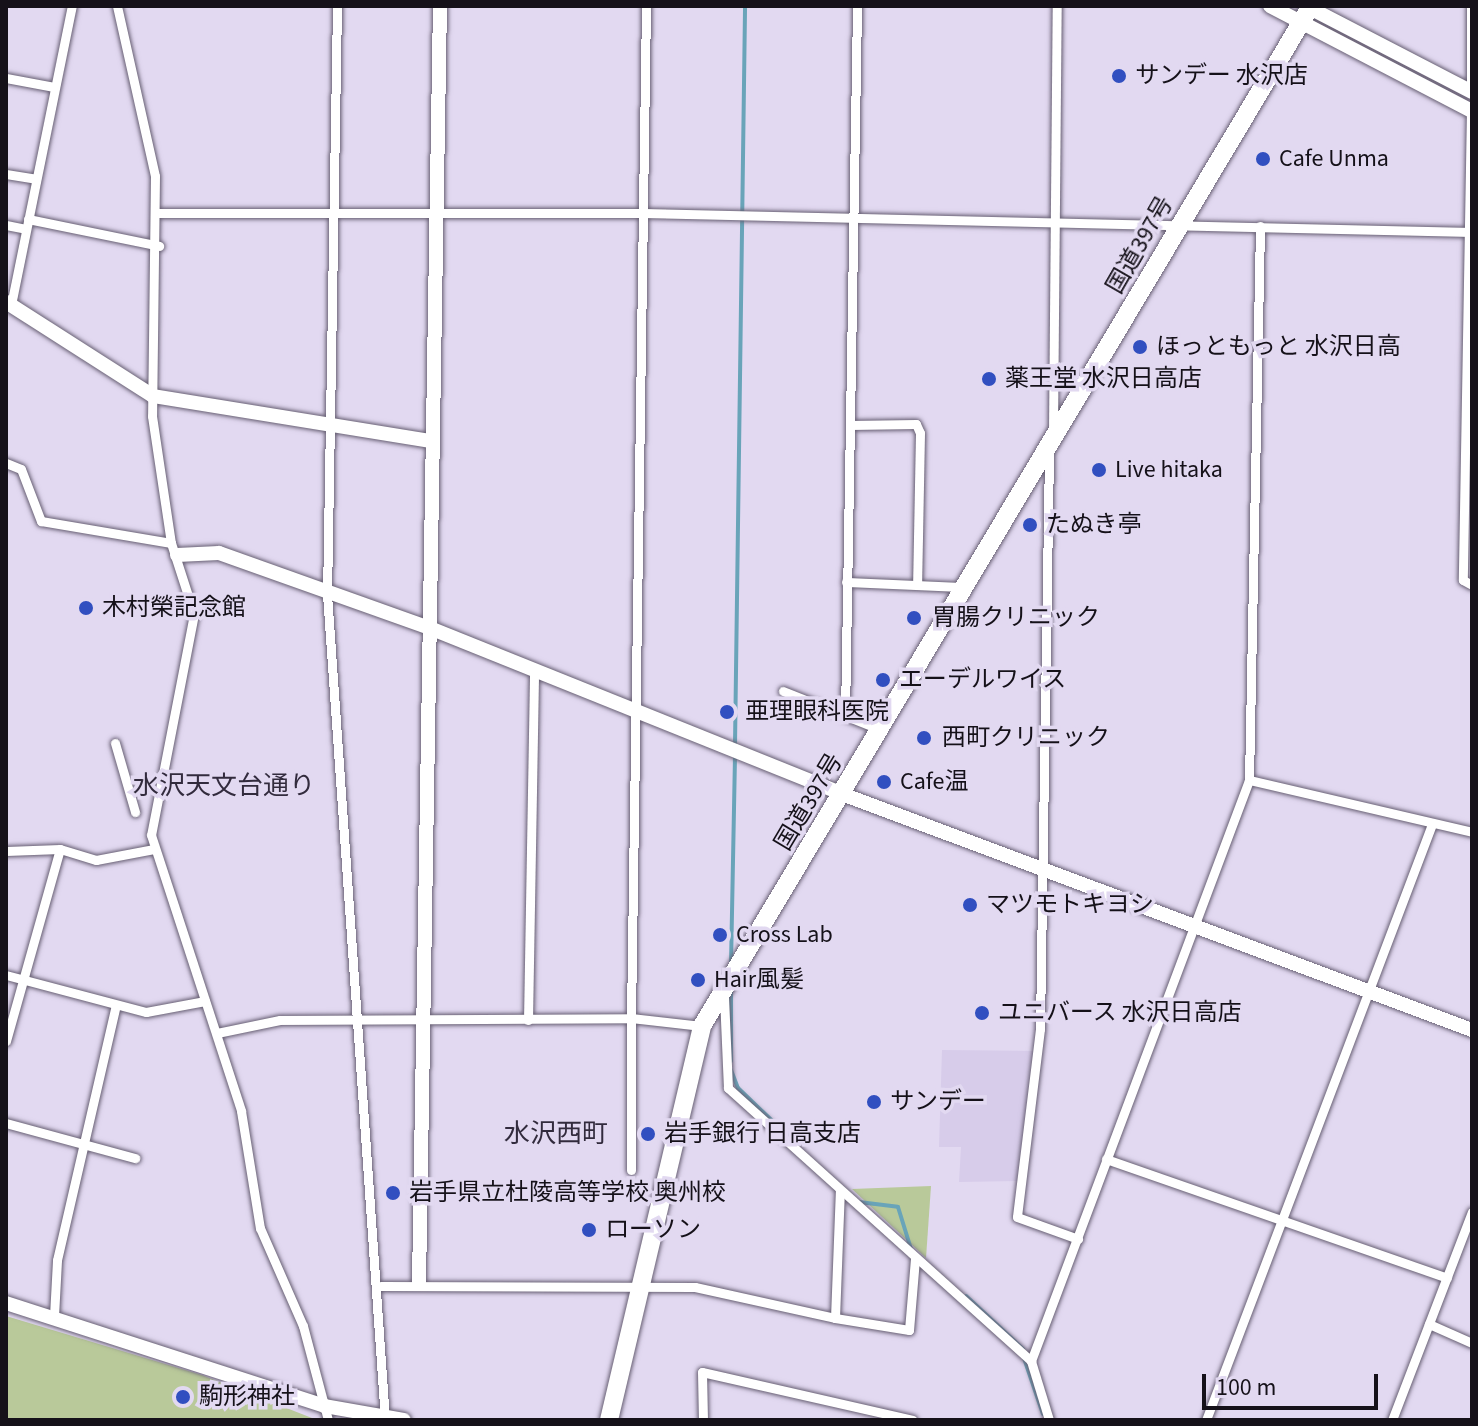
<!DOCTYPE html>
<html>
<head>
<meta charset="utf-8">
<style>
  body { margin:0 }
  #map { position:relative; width:1478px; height:1426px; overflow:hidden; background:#e2d9f1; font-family:"Source Sans 3","Noto Sans JP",sans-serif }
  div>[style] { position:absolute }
  .built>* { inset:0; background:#d7ccea }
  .green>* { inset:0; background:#b9c99a }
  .stream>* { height:4px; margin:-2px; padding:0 2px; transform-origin:2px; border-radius:2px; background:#69a4b9 }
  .roads { filter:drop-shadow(0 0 2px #675f73) drop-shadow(0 0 2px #675f73) }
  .street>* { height:9px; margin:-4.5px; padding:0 4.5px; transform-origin:4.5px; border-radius:4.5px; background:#fff }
  .secondary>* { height:14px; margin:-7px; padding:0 7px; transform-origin:7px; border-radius:7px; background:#fff }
  .highway>* { height:18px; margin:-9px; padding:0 9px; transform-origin:9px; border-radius:9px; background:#fff }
  .dots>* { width:22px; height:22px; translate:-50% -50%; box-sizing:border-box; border:4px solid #e2d9f1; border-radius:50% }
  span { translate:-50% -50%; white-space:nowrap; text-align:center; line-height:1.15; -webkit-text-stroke:7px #e2d9f1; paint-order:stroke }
  .poi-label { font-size:24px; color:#151119 }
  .left { translate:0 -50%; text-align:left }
  .street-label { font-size:24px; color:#151119 }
  .neighbourhood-label { font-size:26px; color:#322b3d }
  .frame { position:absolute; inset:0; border:8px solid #151119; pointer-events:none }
  .scale { position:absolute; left:1202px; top:1374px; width:176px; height:36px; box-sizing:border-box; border:4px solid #151119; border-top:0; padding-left:10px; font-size:24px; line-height:28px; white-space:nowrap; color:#151119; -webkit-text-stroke:6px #e2d9f1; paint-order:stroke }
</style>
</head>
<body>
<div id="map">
  <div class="built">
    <div style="clip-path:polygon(942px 1050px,1033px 1051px,1017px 1181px,959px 1182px,961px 1147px,939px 1147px)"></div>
  </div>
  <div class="green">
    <div style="clip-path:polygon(931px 1186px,926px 1258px,852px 1189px)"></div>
    <div style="clip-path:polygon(6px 1316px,202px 1375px,317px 1420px,6px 1420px)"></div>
  </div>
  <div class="stream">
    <div style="left:735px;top:745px;width:739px;rotate:-89.22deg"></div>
    <div style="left:731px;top:965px;width:211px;rotate:-88.9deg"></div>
    <div style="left:731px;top:1061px;width:71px;rotate:-90deg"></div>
    <div style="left:731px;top:1070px;width:19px;rotate:69deg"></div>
    <div style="left:738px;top:1088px;width:68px;rotate:43.8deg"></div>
    <div style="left:859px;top:1202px;width:39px;rotate:7deg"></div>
    <div style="left:898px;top:1207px;width:44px;rotate:72.8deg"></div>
    <div style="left:966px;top:1296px;width:78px;rotate:42.9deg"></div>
    <div style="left:1024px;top:1358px;width:59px;rotate:71.3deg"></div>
  </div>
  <div class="roads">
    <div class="street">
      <div style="left:117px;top:6px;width:174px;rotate:77.4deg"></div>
      <div style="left:155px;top:176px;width:240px;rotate:90.7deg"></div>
      <div style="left:152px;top:416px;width:128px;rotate:81.5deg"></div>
      <div style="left:171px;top:543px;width:75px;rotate:72.1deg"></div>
      <div style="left:194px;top:614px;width:225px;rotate:101deg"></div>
      <div style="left:151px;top:835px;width:290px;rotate:71.9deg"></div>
      <div style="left:241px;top:1111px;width:119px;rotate:80.8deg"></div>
      <div style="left:260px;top:1228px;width:107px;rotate:66.3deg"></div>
      <div style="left:303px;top:1326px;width:97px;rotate:75.1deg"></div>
      <div style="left:337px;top:6px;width:588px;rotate:90.97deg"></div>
      <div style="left:327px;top:594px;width:828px;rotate:85.98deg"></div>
      <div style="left:646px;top:6px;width:1012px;rotate:90.85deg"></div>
      <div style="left:631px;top:1018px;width:71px;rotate:6.4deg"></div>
      <div style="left:6px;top:78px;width:49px;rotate:10.6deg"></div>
      <div style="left:1471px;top:91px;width:85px;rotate:-90deg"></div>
      <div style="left:1471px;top:110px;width:470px;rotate:91deg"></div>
      <div style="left:1463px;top:580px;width:10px;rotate:29deg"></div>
      <div style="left:6px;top:174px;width:30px;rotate:9deg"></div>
      <div style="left:159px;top:213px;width:484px"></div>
      <div style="left:643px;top:213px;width:829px;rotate:1.31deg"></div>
      <div style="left:28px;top:219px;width:134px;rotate:11.6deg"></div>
      <div style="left:6px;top:225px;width:20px;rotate:11deg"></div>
      <div style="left:11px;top:305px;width:305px;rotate:-78.5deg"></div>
      <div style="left:850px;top:425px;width:66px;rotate:-0.9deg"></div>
      <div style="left:916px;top:424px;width:10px;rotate:66deg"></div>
      <div style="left:920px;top:433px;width:152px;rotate:91.1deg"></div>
      <div style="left:1053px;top:431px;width:425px;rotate:-89.5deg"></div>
      <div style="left:1049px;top:453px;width:576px;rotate:90.9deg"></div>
      <div style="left:1040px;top:1029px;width:189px;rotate:97deg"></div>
      <div style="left:1017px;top:1217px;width:65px;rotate:19.8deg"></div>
      <div style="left:6px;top:463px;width:16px;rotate:22deg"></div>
      <div style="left:21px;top:469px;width:56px;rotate:69deg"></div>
      <div style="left:41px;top:521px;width:132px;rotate:9.6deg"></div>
      <div style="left:846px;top:582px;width:116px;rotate:2.5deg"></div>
      <div style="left:783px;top:691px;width:103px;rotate:21.6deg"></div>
      <div style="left:845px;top:716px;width:710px;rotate:-89.03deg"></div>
      <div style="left:115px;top:743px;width:72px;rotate:73.8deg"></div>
      <div style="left:1249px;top:780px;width:229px;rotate:13.1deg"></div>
      <div style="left:6px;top:851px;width:54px;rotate:-2.1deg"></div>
      <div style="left:60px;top:849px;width:38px;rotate:17deg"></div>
      <div style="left:96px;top:860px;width:59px;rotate:-10.7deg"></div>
      <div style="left:6px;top:975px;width:145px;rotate:14.8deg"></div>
      <div style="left:146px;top:1012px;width:60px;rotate:-10.6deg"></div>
      <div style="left:724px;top:997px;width:91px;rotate:87.5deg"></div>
      <div style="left:728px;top:1088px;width:408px;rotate:42deg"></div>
      <div style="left:1031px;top:1361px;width:62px;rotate:73deg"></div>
      <div style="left:528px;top:1020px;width:350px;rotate:-89deg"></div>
      <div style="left:217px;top:1033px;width:64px;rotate:-11.7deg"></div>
      <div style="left:280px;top:1020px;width:351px;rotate:-0.3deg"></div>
      <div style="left:631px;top:1018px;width:152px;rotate:90deg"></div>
      <div style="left:6px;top:1041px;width:199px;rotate:-74.3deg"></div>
      <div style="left:6px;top:1123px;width:134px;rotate:15.2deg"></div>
      <div style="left:1106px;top:1159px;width:361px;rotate:19.2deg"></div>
      <div style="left:381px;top:1286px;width:314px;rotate:0.2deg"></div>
      <div style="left:695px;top:1287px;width:143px;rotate:12.5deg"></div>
      <div style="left:835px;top:1318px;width:128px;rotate:-87.8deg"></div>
      <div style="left:54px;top:1316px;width:56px;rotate:-86.9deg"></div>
      <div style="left:57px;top:1260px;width:259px;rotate:-77deg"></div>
      <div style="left:835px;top:1318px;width:75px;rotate:9.2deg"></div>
      <div style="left:909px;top:1330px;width:72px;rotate:-85.2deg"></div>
      <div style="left:1429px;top:1324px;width:47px;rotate:23.8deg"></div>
      <div style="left:1031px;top:1361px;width:621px;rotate:-69.43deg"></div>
      <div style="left:1249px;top:780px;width:554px;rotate:-88.86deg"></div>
      <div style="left:703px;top:1420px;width:48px;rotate:-91.2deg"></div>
      <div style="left:702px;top:1372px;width:216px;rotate:12.8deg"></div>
      <div style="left:1206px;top:1420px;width:637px;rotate:-69.23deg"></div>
      <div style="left:1392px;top:1420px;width:223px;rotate:-69deg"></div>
    </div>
    <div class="secondary">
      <div style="left:1270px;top:6px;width:228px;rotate:27.5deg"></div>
      <div style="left:1306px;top:6px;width:187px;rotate:27.4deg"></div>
      <div style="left:6px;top:302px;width:174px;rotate:32.6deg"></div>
      <div style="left:153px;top:396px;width:281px;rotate:9.2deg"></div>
      <div style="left:177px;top:555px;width:42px;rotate:-2.7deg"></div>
      <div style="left:219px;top:553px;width:224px;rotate:19.6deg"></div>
      <div style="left:430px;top:628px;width:444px;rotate:21.9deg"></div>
      <div style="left:842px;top:794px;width:673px;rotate:20.54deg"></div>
      <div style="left:419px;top:1283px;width:1277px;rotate:-89.06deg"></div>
      <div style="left:6px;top:1303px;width:335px;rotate:17.9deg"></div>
      <div style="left:325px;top:1406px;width:80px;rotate:10deg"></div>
    </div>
    <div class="highway">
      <div style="left:609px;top:1420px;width:405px;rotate:-76.7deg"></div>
      <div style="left:702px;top:1026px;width:1188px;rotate:-59.16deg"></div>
    </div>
  </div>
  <div class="dots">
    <div style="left:1119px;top:76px;background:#314fc0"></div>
    <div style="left:1263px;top:159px;background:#314fc0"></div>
    <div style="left:1140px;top:347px;background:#314fc0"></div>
    <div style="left:989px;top:379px;background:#314fc0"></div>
    <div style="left:1099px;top:470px;background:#314fc0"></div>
    <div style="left:1030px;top:525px;background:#314fc0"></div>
    <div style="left:86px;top:608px;background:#314fc0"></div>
    <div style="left:914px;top:618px;background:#314fc0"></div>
    <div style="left:883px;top:680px;background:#314fc0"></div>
    <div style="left:727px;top:712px;background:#314fc0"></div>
    <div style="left:924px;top:738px;background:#314fc0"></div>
    <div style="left:884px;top:782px;background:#314fc0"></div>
    <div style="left:970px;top:905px;background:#314fc0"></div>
    <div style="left:720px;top:935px;background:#314fc0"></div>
    <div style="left:698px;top:980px;background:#314fc0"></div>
    <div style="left:982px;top:1013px;background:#314fc0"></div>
    <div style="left:874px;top:1102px;background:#314fc0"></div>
    <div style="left:648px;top:1134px;background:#314fc0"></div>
    <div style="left:393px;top:1193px;background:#314fc0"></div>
    <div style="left:589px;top:1230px;background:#314fc0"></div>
    <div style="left:183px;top:1397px;background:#314fc0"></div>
  </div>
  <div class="poi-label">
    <span class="left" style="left:1135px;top:76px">サンデー 水沢店</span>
    <span class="left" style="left:1279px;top:159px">Cafe Unma</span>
    <span class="left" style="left:1156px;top:347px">ほっともっと 水沢日高</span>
    <span class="left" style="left:1005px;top:379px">薬王堂 水沢日高店</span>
    <span class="left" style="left:1115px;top:470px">Live hitaka</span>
    <span class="left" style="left:1046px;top:525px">たぬき亭</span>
    <span class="left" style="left:102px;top:608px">木村榮記念館</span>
    <span class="left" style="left:932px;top:618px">胃腸クリニック</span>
    <span class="left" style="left:899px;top:680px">エーデルワイス</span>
    <span class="left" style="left:745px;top:712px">亜理眼科医院</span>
    <span class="left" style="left:942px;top:738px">西町クリニック</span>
    <span class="left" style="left:900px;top:782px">Cafe温</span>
    <span class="left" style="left:986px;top:905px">マツモトキヨシ</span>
    <span class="left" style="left:736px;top:935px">Cross Lab</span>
    <span class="left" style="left:714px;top:980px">Hair風髪</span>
    <span class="left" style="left:998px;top:1013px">ユニバース 水沢日高店</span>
    <span class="left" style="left:890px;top:1102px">サンデー</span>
    <span class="left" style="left:664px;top:1134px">岩手銀行 日高支店</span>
    <span class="left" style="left:409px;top:1193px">岩手県立杜陵高等学校 奥州校</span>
    <span class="left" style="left:605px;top:1230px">ローソン</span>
    <span class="left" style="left:199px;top:1397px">駒形神社</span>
  </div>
  <div class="street-label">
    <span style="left:1140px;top:245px;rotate:-60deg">国道397号</span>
    <span style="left:809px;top:802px;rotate:-59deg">国道397号</span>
  </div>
  <div class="neighbourhood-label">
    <span style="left:224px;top:786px">水沢天文台通り</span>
    <span style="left:556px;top:1134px">水沢西町</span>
  </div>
  <div class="frame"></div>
  <div class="scale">100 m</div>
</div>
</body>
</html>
